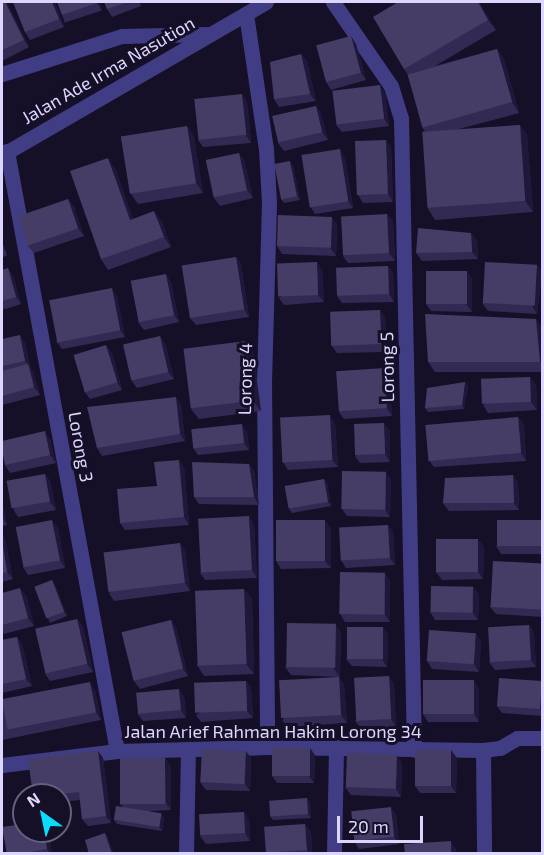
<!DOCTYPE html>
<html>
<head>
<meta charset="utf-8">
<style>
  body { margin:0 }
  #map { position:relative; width:544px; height:855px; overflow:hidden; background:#151027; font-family:"Exo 2",sans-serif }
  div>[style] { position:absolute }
  .minor>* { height:15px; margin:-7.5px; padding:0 7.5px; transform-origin:7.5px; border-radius:7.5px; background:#413d85 }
  .wall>* { inset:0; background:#332a54; transform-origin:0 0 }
  .shaded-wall>* { inset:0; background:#1f183a }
  .building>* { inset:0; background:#453d66; transform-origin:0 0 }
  span { translate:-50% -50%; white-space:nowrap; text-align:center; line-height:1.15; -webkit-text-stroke:6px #151027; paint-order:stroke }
  .street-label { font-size:18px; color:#ddd7fe }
  .frame { position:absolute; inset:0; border:3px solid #ddd7fe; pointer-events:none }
  .north { position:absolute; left:12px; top:783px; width:60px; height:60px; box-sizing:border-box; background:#151027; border:2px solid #65607d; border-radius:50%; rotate:327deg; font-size:16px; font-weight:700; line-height:24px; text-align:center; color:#ddd7fe }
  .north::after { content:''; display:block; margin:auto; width:21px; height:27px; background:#09dbf8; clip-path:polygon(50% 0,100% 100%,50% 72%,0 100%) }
  .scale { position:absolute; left:337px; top:816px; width:86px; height:27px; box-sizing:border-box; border:3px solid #ddd7fe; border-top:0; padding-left:8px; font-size:18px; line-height:21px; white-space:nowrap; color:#ddd7fe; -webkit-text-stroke:4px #151027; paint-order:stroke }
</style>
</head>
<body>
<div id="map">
  <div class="minor">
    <div style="left:333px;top:2px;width:102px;rotate:55.4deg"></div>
    <div style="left:391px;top:86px;width:34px;rotate:73deg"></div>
    <div style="left:401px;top:118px;width:632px;rotate:88.82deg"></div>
    <div style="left:246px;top:14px;width:136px;rotate:81.6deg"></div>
    <div style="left:266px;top:149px;width:54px;rotate:86.8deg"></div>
    <div style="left:269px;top:203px;width:177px;rotate:91.6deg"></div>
    <div style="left:264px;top:380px;width:367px;rotate:89.5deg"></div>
    <div style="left:2px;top:74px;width:126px;rotate:-17.6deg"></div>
    <div style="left:122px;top:36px;width:87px;rotate:-1.3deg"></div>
    <div style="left:7px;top:151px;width:610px;rotate:79.61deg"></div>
    <div style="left:2px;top:155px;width:305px;rotate:-30.1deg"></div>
    <div style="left:483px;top:750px;width:104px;rotate:89.4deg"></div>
    <div style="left:2px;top:765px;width:116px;rotate:-6.9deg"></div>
    <div style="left:117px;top:751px;width:150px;rotate:-1.5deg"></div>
    <div style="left:267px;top:747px;width:216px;rotate:0.8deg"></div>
    <div style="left:483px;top:750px;width:17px;rotate:-7deg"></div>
    <div style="left:500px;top:748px;width:20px;rotate:-30deg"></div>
    <div style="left:517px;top:738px;width:25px"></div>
    <div style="left:186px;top:854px;width:105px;rotate:-88.9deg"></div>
    <div style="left:334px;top:854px;width:107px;rotate:-88.9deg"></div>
  </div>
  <div class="wall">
    <div style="clip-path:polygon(2px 2px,6px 2px,8px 5px,29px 47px,2px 61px)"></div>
    <div style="clip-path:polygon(13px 2px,55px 2px,64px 27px,30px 40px,25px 32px)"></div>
    <div style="left:99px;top:2px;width:9px;height:39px;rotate:72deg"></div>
    <div style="clip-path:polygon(104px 2px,139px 2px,141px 6px,112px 17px,107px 9px)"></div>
    <div style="clip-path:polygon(398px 2px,479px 2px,496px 30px,435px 66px,497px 49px,504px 59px,519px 113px,455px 130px,520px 125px,527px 135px,533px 212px,435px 220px,428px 209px,426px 133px,422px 127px,408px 75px,404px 69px)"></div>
    <div style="clip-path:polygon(356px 44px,366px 80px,331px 90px,326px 82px)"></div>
    <div style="clip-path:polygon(301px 54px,307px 61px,316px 101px,279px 107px,274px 99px)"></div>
    <div style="clip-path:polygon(385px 93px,389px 126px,342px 132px,336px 125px)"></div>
    <div style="clip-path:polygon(247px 102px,251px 143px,203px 147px,198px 140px)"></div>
    <div style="clip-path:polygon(316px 106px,321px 114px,328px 140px,284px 151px,278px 143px)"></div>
    <div style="clip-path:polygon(187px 126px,194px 137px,203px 193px,138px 204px,131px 194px)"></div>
    <div style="clip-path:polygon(391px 147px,393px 202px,363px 203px,358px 195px)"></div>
    <div style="clip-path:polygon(239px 153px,244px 160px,253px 198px,220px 206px,214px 198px)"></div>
    <div style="clip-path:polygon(345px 157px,353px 208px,315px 214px,310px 206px)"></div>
    <div style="clip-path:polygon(293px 166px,300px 200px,284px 203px,281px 199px)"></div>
    <div style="clip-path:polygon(115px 168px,133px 219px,162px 221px,171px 247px,108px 270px,101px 259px)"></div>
    <div style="clip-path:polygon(68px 199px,74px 207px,84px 236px,34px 253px,28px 246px)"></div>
    <div style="clip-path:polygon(387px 214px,393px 221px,395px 261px,348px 263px,343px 256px)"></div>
    <div style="clip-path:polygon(332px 217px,337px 225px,336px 256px,282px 254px,277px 246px)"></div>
    <div style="clip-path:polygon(471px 233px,477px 241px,478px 259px,422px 261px,416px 253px)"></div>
    <div style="clip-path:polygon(2px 242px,7px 255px,2px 258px)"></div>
    <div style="clip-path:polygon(236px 257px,241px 264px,249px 317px,196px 325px,190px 318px)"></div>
    <div style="clip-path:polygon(537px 265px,542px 273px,537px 314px,488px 311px,482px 303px)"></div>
    <div style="clip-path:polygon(388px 266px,393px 273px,394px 302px,342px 303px,337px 296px)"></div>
    <div style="clip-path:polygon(8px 268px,13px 276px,21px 304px,2px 310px,2px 270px)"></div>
    <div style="clip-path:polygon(322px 270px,324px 302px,284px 305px,279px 298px)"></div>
    <div style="clip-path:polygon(467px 271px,472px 279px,472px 312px,431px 311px,426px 304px)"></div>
    <div style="clip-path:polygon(171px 282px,179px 322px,144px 330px,138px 322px)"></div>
    <div style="clip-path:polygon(117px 296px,125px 337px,62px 349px,56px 341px)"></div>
    <div style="clip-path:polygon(380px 310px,385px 318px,386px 352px,337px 353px,332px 346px)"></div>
    <div style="clip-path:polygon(536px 319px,543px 329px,543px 372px,435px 372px,428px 362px)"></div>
    <div style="clip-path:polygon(160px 336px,165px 343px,174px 379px,137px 388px,132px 381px)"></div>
    <div style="clip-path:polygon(2px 339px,25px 342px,30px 367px,33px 372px,40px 395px,2px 405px)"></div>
    <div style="clip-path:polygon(246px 341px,253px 352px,261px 411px,199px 419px,191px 409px)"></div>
    <div style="clip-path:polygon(112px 353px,122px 390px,90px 399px,84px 391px)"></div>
    <div style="clip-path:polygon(389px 375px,392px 416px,344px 419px,339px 412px)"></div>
    <div style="clip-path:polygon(530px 377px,536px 385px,537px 410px,488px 413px,483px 405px)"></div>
    <div style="clip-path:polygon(465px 382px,468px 386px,464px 409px,428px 412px,425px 408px)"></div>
    <div style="clip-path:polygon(181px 404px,185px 441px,102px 456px,97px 448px)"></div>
    <div style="clip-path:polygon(518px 417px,524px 425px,526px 461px,434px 467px,428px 459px)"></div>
    <div style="clip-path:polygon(335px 423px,338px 467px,288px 470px,283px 462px)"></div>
    <div style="clip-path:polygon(390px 431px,390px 462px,360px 463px,355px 456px)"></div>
    <div style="clip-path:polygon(247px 432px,249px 450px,198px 455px,193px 448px)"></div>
    <div style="clip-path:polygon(50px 439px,56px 463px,10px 473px,5px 465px)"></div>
    <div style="clip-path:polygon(249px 464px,254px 471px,259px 505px,199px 504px,194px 497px)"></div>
    <div style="clip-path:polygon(184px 467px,189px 525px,125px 530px,120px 523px,157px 486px)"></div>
    <div style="clip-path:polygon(45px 474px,50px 481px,56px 510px,18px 517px,13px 509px)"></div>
    <div style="clip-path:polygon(513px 475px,518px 483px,519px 510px,449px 511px,443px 503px)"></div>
    <div style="clip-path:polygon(324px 479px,327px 483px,331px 506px,292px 513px,289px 509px)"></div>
    <div style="clip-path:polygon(391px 479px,390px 517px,347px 516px,342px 509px)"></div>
    <div style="clip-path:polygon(2px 502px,7px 525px,2px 526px)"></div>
    <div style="clip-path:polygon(543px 520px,543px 554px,501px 554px,496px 546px)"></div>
    <div style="clip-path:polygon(254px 524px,257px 578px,205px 580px,200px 573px)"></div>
    <div style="clip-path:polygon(388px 525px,393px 532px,395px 565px,346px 568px,341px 560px)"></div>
    <div style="clip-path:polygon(58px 528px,65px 568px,28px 575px,23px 567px)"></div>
    <div style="clip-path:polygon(331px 528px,331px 568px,281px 569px,276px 561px)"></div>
    <div style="clip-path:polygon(2px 534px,5px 539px,13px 579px,2px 582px)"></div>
    <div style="clip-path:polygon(180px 543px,185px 551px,190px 591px,114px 601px,109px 593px)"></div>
    <div style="clip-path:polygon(484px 546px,483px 579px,442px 580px,436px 572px)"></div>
    <div style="clip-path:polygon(543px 564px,543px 617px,496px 614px,490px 607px)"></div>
    <div style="clip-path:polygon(52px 580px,55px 585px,67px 616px,50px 623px,48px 618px)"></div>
    <div style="clip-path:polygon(390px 580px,390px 622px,345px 622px,340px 614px)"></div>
    <div style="clip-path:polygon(473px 587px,479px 595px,478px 620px,435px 620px,430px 612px)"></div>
    <div style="clip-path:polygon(244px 589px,252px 599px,254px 674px,204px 676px,197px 665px)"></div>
    <div style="clip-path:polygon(2px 593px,26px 595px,34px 626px,4px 634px,2px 630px)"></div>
    <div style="clip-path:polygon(77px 619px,83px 627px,93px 672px,50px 681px,45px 674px)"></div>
    <div style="clip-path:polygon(171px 620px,176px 628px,188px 676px,140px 689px,134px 681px)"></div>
    <div style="clip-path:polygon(529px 625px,534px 633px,536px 667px,495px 670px,489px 662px)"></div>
    <div style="clip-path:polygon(383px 627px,388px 635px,387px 667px,352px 666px,346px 659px)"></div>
    <div style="clip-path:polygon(341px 632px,340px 677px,291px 675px,285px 667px)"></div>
    <div style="clip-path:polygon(17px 637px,22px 644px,32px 686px,2px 693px,2px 640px)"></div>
    <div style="clip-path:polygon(481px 641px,479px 672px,432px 669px,427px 661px)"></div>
    <div style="clip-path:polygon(389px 676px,394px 684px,396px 727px,361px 728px,355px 721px)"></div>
    <div style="clip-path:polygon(339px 677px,344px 685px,347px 723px,287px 727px,282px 720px)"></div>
    <div style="clip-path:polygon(246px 681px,251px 688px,253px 718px,201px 722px,196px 715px)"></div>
    <div style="clip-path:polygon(542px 681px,543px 716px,502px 713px,497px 706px)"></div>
    <div style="clip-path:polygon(479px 688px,479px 722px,428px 722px,423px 714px)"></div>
    <div style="clip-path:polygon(95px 690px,101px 720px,2px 740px,2px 700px)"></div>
    <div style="clip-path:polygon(184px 696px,186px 718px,143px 721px,137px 713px)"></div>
    <div style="clip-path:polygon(98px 751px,103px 758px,111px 823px,88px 826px,82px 819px,80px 800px,60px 802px,60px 795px,33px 795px)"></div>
    <div style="clip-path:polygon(315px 755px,314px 783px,277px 783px,272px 776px)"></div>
    <div style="clip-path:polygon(251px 758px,250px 791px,206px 790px,200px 782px)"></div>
    <div style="clip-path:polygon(457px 758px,456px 793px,420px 793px,415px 786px)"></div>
    <div style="clip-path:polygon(402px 763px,401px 797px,351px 795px,345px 787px)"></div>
    <div style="clip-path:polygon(171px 766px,171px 810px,149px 811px,164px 817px,162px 831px,117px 824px,114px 820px,123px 807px,120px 804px)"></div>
    <div style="clip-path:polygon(307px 798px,310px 802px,311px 818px,273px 820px,270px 816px)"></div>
    <div style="clip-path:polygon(244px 812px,249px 820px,250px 841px,206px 844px,200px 836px)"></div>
    <div style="clip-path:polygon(396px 814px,399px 844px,359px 849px,354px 841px)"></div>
    <div style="clip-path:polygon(305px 824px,311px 832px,312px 854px,267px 854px)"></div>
    <div style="clip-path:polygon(24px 831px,48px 831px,52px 854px,7px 854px)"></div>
  </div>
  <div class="shaded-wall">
    <div style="clip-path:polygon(5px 2px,8px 5px,29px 47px,24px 40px)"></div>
    <div style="clip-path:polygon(52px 2px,55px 2px,64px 27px,59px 19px)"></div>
    <div style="clip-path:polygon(96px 2px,99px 2px,102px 11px,97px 3px)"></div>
    <div style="clip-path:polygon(478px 2px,479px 2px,496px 30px,488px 20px)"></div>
    <div style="clip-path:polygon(351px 36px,356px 44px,366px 80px,361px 73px)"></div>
    <div style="clip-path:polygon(497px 49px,504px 59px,519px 113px,512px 102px)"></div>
    <div style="clip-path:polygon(301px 54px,307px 61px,316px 101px,310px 94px)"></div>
    <div style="clip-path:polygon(380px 85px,385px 93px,389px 126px,384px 119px)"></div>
    <div style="clip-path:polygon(242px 94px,247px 102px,251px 143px,246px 135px)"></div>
    <div style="clip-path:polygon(316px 106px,321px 114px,328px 140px,322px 132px)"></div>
    <div style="clip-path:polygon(520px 125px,527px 135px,533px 212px,525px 201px)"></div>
    <div style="clip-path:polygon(187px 126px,194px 137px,203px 193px,196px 183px)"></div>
    <div style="clip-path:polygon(386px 140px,391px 147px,393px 202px,388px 194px)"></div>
    <div style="clip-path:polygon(340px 149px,345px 157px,353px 208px,348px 201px)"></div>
    <div style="clip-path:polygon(239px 153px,244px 160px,253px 198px,247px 190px)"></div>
    <div style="clip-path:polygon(108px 158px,115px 168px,137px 230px,130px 220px)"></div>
    <div style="clip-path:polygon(290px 161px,293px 166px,300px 200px,297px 196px)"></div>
    <div style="clip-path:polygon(68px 199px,74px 207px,84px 236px,78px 228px)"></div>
    <div style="clip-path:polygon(154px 211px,162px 221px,171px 247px,164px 237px)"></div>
    <div style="clip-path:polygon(387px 214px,393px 221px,395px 261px,389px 253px)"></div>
    <div style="clip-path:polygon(332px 217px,337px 225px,336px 256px,330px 248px)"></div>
    <div style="clip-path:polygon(471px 233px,477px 241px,478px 259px,472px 252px)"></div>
    <div style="clip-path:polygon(236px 257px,241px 264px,249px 317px,244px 309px)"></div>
    <div style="clip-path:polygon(317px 262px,322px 270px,324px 302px,318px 295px)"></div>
    <div style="clip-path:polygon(537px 265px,542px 273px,537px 314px,532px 306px)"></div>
    <div style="clip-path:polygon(388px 266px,393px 273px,394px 302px,389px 294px)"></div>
    <div style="clip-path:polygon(8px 268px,13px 276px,21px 304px,16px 297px)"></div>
    <div style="clip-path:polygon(467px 271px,472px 279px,472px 312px,466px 304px)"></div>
    <div style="clip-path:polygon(166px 274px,171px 282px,179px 322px,174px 315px)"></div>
    <div style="clip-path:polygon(112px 288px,117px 296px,125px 337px,120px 330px)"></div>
    <div style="clip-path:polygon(380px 310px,385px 318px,386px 352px,381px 344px)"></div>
    <div style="clip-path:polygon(536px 319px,543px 329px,543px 366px,540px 362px)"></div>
    <div style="clip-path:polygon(20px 335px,25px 342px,30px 367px,33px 372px,40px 395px,34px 387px,29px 366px,25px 361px)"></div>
    <div style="clip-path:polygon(160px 336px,165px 343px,174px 379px,168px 372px)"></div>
    <div style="clip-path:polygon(246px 341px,253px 352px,261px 411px,253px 401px)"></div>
    <div style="clip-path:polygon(106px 345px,112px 353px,122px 390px,117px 382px)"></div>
    <div style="clip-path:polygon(384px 368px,389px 375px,392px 416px,387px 408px)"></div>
    <div style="clip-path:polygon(530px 377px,536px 385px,537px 410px,531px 402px)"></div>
    <div style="clip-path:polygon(465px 382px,468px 386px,464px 409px,462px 405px)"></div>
    <div style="clip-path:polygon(176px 397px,181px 404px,185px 441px,180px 434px)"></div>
    <div style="clip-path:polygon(330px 415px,335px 423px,338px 467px,332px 460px)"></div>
    <div style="clip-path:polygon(518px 417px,524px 425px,526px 461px,521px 453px)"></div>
    <div style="clip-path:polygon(384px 423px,390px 431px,390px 462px,385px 454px)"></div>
    <div style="clip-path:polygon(242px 424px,247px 432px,249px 450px,244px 443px)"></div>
    <div style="clip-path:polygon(45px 431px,50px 439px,56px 463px,50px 455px)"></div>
    <div style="clip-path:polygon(179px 460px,184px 467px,189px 525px,184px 517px)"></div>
    <div style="clip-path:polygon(249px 464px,254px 471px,259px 505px,254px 497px)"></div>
    <div style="clip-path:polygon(386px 472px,391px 479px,390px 517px,385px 510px)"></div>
    <div style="clip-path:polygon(45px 474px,50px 481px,56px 510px,50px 502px)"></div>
    <div style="clip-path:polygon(513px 475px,518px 483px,519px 510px,514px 503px)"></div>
    <div style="clip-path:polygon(324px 479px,327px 483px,331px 506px,328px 502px)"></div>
    <div style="clip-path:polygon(2px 502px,7px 525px,2px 517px)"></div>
    <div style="clip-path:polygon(249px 516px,254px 524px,257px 578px,252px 570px)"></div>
    <div style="clip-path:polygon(52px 520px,58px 528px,65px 568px,60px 560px)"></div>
    <div style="clip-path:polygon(325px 520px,331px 528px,331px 568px,325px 561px)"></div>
    <div style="clip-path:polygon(388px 525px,393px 532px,395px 565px,390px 558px)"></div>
    <div style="clip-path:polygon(2px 534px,5px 539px,13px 579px,7px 572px,2px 540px)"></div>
    <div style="clip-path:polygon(478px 539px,484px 546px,483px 579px,478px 572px)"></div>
    <div style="clip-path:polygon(180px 543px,185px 551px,190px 591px,185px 583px)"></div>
    <div style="clip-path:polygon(385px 573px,390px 580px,390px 622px,385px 615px)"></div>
    <div style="clip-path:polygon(52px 580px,55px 585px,67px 616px,64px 612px)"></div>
    <div style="clip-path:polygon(473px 587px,479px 595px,478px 620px,473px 613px)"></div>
    <div style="clip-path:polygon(20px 588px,26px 595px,34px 626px,28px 618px)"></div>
    <div style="clip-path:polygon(244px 589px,252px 599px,254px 674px,246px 664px)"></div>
    <div style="clip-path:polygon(77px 619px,83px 627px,93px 672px,87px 664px)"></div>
    <div style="clip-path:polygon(171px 620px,176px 628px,188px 676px,183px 669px)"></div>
    <div style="clip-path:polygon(336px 624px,341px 632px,340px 677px,334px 669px)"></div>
    <div style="clip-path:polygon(529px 625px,534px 633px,536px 667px,531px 660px)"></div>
    <div style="clip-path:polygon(383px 627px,388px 635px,387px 667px,382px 659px)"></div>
    <div style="clip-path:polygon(476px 633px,481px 641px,479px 672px,474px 664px)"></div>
    <div style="clip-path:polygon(17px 637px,22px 644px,32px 686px,26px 679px)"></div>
    <div style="clip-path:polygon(389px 676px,394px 684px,396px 727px,391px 719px)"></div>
    <div style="clip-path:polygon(339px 677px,344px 685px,347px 723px,341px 715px)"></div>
    <div style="clip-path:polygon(474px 680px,479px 688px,479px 722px,474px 714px)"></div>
    <div style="clip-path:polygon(246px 681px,251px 688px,253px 718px,247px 711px)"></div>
    <div style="clip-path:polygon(542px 681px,543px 712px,540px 709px)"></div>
    <div style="clip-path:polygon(90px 682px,95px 690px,101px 720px,96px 712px)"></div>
    <div style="clip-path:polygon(179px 689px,184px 696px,186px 718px,181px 710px)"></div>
    <div style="clip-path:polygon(310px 748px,315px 755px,314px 783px,309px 776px)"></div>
    <div style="clip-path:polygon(451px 750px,457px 758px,456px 793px,451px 786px)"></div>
    <div style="clip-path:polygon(98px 751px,103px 758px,111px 823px,106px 816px)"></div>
    <div style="clip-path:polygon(246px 751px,251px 758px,250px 791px,245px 784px)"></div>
    <div style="clip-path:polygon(397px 755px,402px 763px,401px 797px,396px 789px)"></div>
    <div style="clip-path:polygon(165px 758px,171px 766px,171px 810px,166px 803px)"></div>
    <div style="clip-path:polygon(307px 798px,310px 802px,311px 818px,308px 814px)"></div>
    <div style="clip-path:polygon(391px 807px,396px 814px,399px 844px,394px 837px)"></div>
    <div style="clip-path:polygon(244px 812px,249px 820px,250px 841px,245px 833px)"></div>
    <div style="clip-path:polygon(161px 813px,164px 817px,162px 831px,159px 827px)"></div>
    <div style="clip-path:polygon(305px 824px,311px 832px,312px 854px,310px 854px,307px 850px)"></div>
    <div style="clip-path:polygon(44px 831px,48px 831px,52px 854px,50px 854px,47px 849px)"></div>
    <div style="clip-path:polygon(105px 833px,108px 837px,114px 854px,112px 854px)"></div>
    <div style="clip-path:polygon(451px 841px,456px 849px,456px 854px,451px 854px)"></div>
  </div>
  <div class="building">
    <div style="clip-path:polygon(2px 2px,5px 2px,24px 40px,2px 50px)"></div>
    <div style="clip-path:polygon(13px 2px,52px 2px,59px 19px,25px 32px)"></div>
    <div style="clip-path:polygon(57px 2px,96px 2px,97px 3px,62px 15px)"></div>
    <div style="clip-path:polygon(104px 2px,128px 2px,107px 9px)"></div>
    <div style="clip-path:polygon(398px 2px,478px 2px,488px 20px,404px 69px,373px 17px)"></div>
    <div style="left:351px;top:36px;width:38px;height:36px;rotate:75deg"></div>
    <div style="left:497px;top:49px;width:55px;height:93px;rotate:74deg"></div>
    <div style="clip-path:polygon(301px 54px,310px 94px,274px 99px,270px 62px)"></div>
    <div style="left:380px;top:85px;width:34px;height:48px;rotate:83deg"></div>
    <div style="left:242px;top:94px;width:41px;height:48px;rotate:84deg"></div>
    <div style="left:316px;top:106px;width:27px;height:45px;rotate:77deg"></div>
    <div style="left:520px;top:125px;width:76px;height:98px;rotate:86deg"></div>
    <div style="left:187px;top:126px;width:58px;height:67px;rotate:81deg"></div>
    <div style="left:386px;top:140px;width:54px;height:31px;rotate:88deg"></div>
    <div style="left:340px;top:149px;width:53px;height:39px;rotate:81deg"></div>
    <div style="left:239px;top:153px;width:38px;height:34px;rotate:78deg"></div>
    <div style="clip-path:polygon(108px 158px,130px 220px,154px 211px,164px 237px,101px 259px,70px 171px)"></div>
    <div style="left:290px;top:161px;width:36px;height:16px;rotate:79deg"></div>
    <div style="left:68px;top:199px;width:31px;height:53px;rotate:71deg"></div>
    <div style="left:387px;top:214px;width:39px;height:46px;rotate:87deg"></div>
    <div style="left:278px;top:215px;width:54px;height:31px;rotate:2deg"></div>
    <div style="clip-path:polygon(418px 228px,471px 233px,472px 252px,416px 253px)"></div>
    <div style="left:236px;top:257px;width:53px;height:55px;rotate:81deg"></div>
    <div style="left:317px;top:262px;width:33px;height:40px;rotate:88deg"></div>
    <div style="left:485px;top:262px;width:52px;height:41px;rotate:3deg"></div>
    <div style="left:388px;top:266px;width:28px;height:52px;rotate:88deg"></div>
    <div style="clip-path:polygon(8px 268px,16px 297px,2px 301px,2px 270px)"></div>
    <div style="left:426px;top:271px;width:41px;height:33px"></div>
    <div style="left:166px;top:274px;width:42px;height:36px;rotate:79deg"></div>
    <div style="left:112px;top:288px;width:43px;height:64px;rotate:79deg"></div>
    <div style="left:380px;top:310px;width:34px;height:50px;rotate:88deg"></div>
    <div style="clip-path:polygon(425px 314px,536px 319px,540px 362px,428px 362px)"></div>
    <div style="clip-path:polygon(20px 335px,25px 361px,2px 366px,2px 339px)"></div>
    <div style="left:160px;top:336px;width:37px;height:38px;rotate:77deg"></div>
    <div style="left:246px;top:341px;width:60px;height:63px;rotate:83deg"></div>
    <div style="left:106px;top:345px;width:39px;height:34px;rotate:73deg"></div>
    <div style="clip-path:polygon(28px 364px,34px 387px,2px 396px,2px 371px)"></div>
    <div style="left:384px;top:368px;width:40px;height:48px;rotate:86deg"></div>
    <div style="left:530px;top:377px;width:25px;height:49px;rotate:88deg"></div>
    <div style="clip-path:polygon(465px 382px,462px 405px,425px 408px,427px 388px)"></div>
    <div style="clip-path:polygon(176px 397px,180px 434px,97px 448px,87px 407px)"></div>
    <div style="left:330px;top:415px;width:45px;height:50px;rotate:87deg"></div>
    <div style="left:518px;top:417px;width:36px;height:93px;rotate:85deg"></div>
    <div style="left:384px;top:423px;width:31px;height:30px;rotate:88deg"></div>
    <div style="left:242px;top:424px;width:19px;height:51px;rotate:84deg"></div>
    <div style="clip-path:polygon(45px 431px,50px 455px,5px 465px,2px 450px,2px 441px)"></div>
    <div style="clip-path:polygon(179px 460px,184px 517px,120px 523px,117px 489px,157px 486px,154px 462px)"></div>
    <div style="clip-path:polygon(192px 462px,249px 464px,254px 497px,194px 497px)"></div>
    <div style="left:342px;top:471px;width:44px;height:38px;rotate:1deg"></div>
    <div style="left:45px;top:474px;width:28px;height:39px;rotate:80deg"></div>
    <div style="clip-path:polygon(513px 475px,514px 503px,443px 503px,445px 478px)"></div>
    <div style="left:324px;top:479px;width:23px;height:40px;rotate:80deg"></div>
    <div style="left:249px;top:516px;width:54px;height:51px;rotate:87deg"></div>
    <div style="left:52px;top:520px;width:41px;height:37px;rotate:79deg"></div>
    <div style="left:325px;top:520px;width:41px;height:49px;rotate:90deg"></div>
    <div style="left:497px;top:520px;width:46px;height:26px"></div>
    <div style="left:388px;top:525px;width:33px;height:49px;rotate:87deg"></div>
    <div style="left:436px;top:539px;width:42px;height:33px"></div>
    <div style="clip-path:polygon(2px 540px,7px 572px,2px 573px)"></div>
    <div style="left:180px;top:543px;width:40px;height:77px;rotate:83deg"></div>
    <div style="left:493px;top:561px;width:50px;height:46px;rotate:3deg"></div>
    <div style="left:340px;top:572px;width:45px;height:42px;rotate:1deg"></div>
    <div style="left:52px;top:580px;width:34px;height:19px;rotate:69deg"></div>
    <div style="left:431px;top:586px;width:42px;height:26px;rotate:1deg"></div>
    <div style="clip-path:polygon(20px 588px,28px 618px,2px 625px,2px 593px)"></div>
    <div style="left:244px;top:589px;width:75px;height:49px;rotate:88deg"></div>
    <div style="left:77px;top:619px;width:46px;height:43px;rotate:77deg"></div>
    <div style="left:171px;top:620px;width:50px;height:51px;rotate:76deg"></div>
    <div style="left:287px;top:623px;width:49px;height:44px;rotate:1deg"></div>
    <div style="left:529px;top:625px;width:35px;height:41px;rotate:87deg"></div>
    <div style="left:347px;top:627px;width:36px;height:32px"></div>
    <div style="left:429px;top:630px;width:47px;height:31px;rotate:4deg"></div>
    <div style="clip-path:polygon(17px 637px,26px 679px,2px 684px,2px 640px)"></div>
    <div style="left:389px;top:676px;width:43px;height:35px;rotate:87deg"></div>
    <div style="left:339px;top:677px;width:38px;height:60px;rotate:87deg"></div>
    <div style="left:499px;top:678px;width:43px;height:28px;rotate:4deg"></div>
    <div style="left:423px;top:680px;width:51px;height:34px"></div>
    <div style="left:246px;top:681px;width:30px;height:52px;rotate:88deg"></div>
    <div style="left:90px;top:682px;width:31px;height:90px;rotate:79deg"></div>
    <div style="left:179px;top:689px;width:21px;height:43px;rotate:85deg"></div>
    <div style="left:272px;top:748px;width:38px;height:28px"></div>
    <div style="left:202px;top:749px;width:44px;height:33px;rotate:3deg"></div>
    <div style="left:415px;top:750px;width:36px;height:36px"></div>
    <div style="clip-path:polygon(98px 751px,106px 816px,82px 819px,79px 792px,53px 795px,33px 795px,28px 759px)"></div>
    <div style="left:347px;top:753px;width:50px;height:34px;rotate:2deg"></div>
    <div style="left:120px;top:758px;width:45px;height:46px"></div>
    <div style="left:307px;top:798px;width:16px;height:38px;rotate:86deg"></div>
    <div style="left:116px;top:806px;width:46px;height:14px;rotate:9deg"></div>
    <div style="left:391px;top:807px;width:30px;height:40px;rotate:84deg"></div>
    <div style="left:244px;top:812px;width:21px;height:45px;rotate:87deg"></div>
    <div style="clip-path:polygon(24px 824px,24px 831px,44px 831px,47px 849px,19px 854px,7px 854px,2px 827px)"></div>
    <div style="left:305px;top:824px;width:26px;height:41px;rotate:86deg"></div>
    <div style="clip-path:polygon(105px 833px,112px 854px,89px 854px,85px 840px)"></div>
    <div style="clip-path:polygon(451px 841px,451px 854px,405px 854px,404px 844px)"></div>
  </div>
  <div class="street-label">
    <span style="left:108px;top:70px;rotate:-30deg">Jalan Ade Irma Nasution</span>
    <span style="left:387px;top:367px;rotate:-91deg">Lorong 5</span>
    <span style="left:245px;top:379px;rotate:-89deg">Lorong 4</span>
    <span style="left:81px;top:447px;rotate:80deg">Lorong 3</span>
    <span style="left:273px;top:731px">Jalan Arief Rahman Hakim Lorong 34</span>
  </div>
  <div class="frame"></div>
  <div class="north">N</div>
  <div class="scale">20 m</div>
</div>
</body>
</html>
